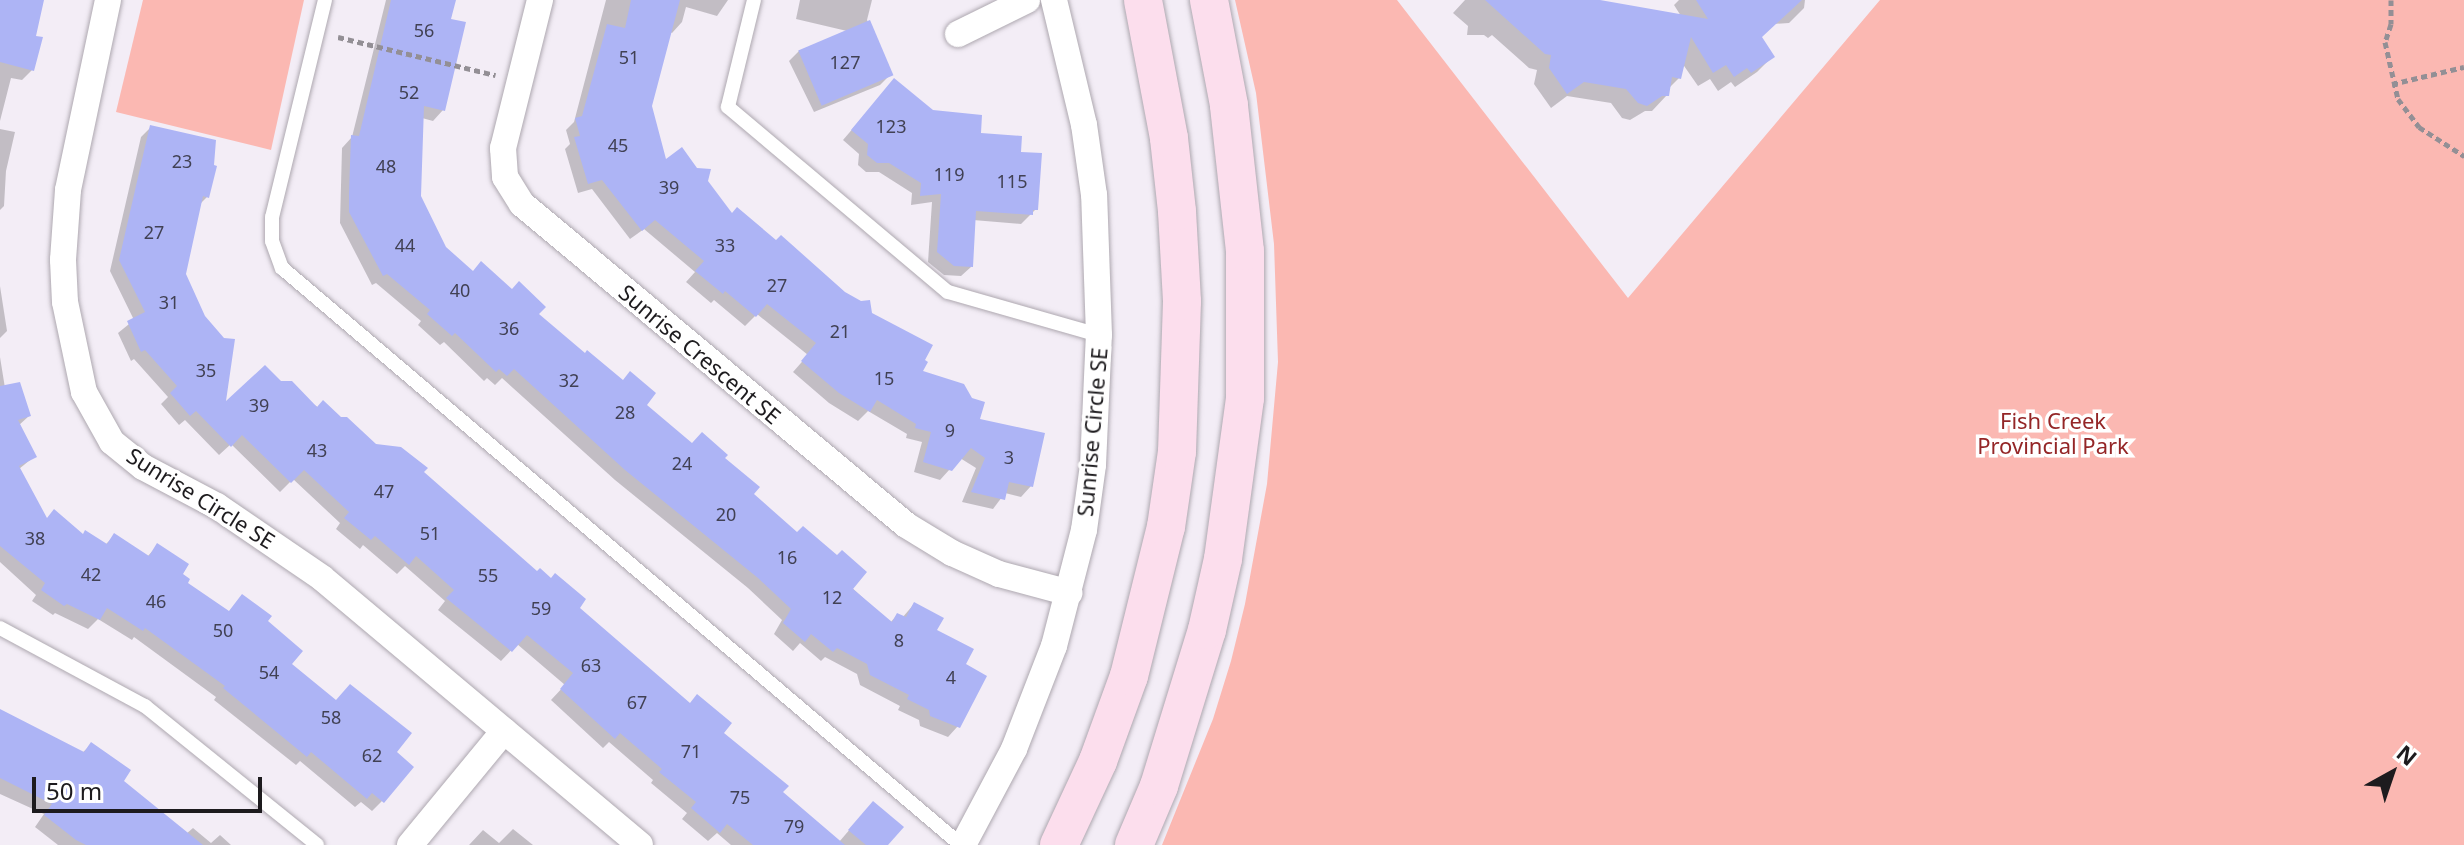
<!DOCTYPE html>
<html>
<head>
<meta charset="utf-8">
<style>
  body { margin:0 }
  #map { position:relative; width:2464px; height:845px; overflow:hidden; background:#f3edf6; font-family:"Noto Sans",sans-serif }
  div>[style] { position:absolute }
  .green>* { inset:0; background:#fbb8b2 }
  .shadow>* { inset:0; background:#0003 }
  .building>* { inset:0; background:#adb4f5; transform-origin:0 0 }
  .path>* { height:5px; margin-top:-2.5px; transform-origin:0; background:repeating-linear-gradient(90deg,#938f95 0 6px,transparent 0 10px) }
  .roads { filter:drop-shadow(0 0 2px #aea8b0) drop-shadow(0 0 2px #aea8b0) }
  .lane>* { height:14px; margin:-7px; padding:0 7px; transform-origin:7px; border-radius:7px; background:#fff }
  .street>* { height:26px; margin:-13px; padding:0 13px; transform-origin:13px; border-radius:13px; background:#fff }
  .secondary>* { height:38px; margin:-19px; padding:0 19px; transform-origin:19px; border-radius:19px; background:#fcdeed }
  span { translate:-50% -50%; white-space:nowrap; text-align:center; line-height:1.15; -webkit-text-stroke:7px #fff; paint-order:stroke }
  .number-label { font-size:18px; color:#414154 }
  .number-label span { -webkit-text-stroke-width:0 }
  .street-label { font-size:22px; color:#1d1b1e }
  .park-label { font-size:22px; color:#942627 }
  .north { position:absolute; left:2352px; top:733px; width:80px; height:80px; -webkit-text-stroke:6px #fff; paint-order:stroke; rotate:40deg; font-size:22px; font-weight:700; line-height:32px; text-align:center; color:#1d1b1e }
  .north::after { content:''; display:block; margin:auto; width:28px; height:36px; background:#1d1b1e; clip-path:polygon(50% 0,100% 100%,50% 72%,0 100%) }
  .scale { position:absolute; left:32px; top:777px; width:230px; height:36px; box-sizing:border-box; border:4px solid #1d1b1e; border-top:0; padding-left:10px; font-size:24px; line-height:28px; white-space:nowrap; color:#1d1b1e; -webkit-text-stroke:6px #fff; paint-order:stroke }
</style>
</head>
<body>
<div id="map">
  <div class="green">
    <div style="clip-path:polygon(143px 0,304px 0,271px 150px,116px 112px)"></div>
    <div style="clip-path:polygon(1235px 0,1397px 0,1628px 298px,1880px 0,2464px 0,2464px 845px,1162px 845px,1213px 719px,1231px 661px,1245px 604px,1267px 484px,1278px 362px,1274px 244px,1256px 93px)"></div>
  </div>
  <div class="shadow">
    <div style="clip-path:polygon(0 0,41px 0,33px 37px,32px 70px,22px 80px,11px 78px,0 121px)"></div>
    <div style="clip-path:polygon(386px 0,455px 0,450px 21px,443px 110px,433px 121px,422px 118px,419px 197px,445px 248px,472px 273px,536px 314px,692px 445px,723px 458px,751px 494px,890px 623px,897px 615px,902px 618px,914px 604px,963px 665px,958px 726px,948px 737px,920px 726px,919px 720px,898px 710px,900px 706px,860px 685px,857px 674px,825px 657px,821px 661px,800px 643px,793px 651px,774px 634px,782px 620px,748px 588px,615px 480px,502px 378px,495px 385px,487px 378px,484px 381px,444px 342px,440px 345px,418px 325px,421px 321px,376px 283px,372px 285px,340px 223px,342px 148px,352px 137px)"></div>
    <div style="clip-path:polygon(606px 0,728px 0,717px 16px,686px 7px,682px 22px,672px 33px,668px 31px,649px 106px,665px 162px,706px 182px,731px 215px,870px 314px,920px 372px,978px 420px,1031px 486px,1021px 497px,1005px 493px,993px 509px,962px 502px,976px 468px,960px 458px,940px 480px,914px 472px,922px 442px,906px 438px,907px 434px,868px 411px,858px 421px,829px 403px,793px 372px,808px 355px,757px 314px,745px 326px,714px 300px,711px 303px,686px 282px,695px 272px,644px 229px,630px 239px,592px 189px,578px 193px,565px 149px,570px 144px,566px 130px,574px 122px)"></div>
    <div style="clip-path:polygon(800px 0,872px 0,867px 20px,890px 75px,880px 85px,814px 112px,789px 61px,799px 51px,847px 31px,796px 19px)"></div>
    <div style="clip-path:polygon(1465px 0,1584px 0,1681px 16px,1674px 5px,1679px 0,1805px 0,1804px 8px,1789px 23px,1773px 24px,1760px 37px,1772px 57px,1757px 72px,1735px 87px,1731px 82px,1718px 91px,1710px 79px,1698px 86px,1682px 63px,1679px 78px,1668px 89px,1667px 95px,1652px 111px,1645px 111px,1630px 120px,1622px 118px,1611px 103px,1567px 96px,1551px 108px,1534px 84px,1537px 70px,1529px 68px,1492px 35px,1488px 38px,1484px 35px,1467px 35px,1468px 26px,1453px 13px)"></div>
    <div style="clip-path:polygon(885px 91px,1019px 154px,1036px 209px,1021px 224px,973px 220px,971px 267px,961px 276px,944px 275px,928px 262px,932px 202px,911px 205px,912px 193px,879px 172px,866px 172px,858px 165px,859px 154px,843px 140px)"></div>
    <div style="clip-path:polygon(151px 127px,207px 197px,199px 205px,184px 274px,224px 407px,280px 383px,421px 473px,721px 733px,781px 793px,839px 842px,863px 814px,885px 845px,731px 845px,717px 833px,708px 841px,682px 819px,687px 813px,651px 783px,653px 780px,609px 742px,603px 748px,551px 700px,565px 685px,517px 644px,501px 661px,438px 610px,445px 601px,405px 566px,397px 574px,363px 545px,360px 549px,336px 529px,340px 523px,293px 479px,280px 492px,231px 444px,219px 455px,185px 420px,179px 425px,161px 404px,168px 397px,134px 359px,131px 361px,118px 333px,134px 320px,110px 271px,141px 137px)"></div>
    <div style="clip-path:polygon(0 129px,15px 132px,6px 171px,4px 206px,0 210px)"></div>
    <div style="clip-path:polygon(0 286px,7px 331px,0 338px)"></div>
    <div style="clip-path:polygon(0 357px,5px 388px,29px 416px,18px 426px,35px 456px,19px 469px,46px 520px,105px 545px,114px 536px,147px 557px,157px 546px,185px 584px,228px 613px,242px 596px,266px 622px,289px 664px,394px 752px,382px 801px,372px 811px,361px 802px,355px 807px,300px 761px,296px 765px,214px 700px,216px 697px,134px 637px,132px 640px,98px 619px,88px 629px,55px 613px,53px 615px,32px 601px,36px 595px,0 562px)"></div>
    <div style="clip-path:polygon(0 712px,82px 753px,92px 744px,121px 781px,186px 834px,193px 828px,211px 843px,220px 835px,231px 845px,58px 845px,35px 827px,44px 814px,0 794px)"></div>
    <div style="clip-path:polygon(513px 829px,533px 845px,469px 845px,483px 830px,499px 843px)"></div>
  </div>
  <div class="building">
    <div style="clip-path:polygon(0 0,44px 0,36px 36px,43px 37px,34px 71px,0 62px)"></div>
    <div style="clip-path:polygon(391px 0,456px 0,451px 19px,466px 22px,445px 111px,424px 106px,421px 196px,446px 247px,473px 271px,481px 261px,512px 289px,519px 281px,546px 307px,539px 314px,585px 353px,587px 350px,623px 380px,630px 371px,656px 393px,647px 405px,692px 443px,702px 432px,728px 455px,725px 458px,760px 487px,754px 494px,797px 532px,803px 526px,837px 555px,842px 550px,867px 572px,853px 589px,892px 622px,897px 613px,906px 617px,914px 602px,944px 618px,937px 630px,974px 649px,966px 664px,987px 676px,960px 728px,930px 716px,929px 710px,907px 699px,909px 695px,870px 675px,867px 664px,837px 648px,833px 652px,811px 634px,805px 642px,783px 623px,791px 609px,758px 578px,625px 470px,514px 369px,507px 376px,499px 369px,496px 372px,455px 333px,452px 336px,427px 314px,430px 310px,387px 274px,383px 276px,349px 212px,349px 193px,351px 135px,359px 136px)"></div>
    <div style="clip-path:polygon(631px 0,680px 0,652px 106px,666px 159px,682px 147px,697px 168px,711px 169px,708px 181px,732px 213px,737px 207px,776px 240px,781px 235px,845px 292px,861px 301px,870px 300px,872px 313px,933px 345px,925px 360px,928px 362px,923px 371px,964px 384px,972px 398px,985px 402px,980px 419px,1045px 433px,1033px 487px,1009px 482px,1005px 500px,971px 492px,985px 458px,971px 448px,952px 471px,923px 462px,931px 432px,915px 428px,916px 424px,877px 400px,870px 412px,839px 393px,801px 361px,816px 343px,767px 304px,756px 317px,725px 291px,723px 294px,695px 271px,704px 261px,655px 220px,642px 231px,602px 180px,588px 184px,574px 137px,580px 136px,575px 118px,582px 116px,607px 24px,625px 28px)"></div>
    <div style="clip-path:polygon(1485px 0,1600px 0,1708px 19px,1696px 0,1802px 0,1762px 37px,1775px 57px,1751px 73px,1747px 68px,1734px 77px,1726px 65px,1713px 73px,1691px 37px,1681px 79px,1672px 77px,1669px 96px,1662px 96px,1647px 106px,1638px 103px,1626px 89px,1584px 82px,1567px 94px,1549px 68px,1551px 55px,1545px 54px)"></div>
    <div style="left:870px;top:20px;width:60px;height:78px;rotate:67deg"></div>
    <div style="clip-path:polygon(894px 78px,933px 110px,982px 115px,981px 133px,1022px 136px,1021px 152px,1042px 153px,1038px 210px,1033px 210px,1033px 215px,976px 211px,973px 267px,954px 266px,937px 252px,941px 194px,920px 196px,921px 183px,889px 163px,877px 163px,867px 155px,868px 144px,851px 130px)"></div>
    <div style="clip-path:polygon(150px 125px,216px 140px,214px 165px,217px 166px,209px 198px,203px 196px,186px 274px,205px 316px,224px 338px,235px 339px,226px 401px,265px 365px,281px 381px,292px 381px,317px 407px,323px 400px,341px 417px,347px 417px,376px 444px,401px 447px,428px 468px,424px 472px,537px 571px,540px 568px,551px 578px,555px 573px,586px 599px,580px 608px,690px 703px,697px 694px,732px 723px,724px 733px,789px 786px,783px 792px,845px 845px,753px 845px,727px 824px,720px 833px,691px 808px,696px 802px,659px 772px,662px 769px,620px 733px,615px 739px,560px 689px,573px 673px,527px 635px,512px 652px,446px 598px,454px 590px,416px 556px,409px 565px,375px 536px,371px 540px,344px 518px,349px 512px,304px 470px,291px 483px,242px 435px,231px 447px,196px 411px,190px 416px,170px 393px,177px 386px,145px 350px,141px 352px,127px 321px,145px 312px,119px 260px)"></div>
    <div style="clip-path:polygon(20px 382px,31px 416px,18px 420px,37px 457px,19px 466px,47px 518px,54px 509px,83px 534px,85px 530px,107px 544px,114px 533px,149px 556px,157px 543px,189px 564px,183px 574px,190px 579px,188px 583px,229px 611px,242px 594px,272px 616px,268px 621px,303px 651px,292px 664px,336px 700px,350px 684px,412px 733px,397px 752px,414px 767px,384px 803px,372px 793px,367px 799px,311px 752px,307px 757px,223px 688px,225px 686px,145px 628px,143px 631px,107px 608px,100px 620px,67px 604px,64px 606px,41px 590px,45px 583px,0 546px,0 386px)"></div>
    <div style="clip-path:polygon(0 709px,84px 752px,91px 742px,131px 770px,124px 781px,203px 845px,86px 845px,76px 840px,44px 815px,52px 804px,0 778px)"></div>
    <div style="clip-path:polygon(873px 801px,904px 827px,888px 845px,866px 845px,848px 830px)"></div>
  </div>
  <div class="path">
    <div style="left:2391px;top:0;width:24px;rotate:90deg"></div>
    <div style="left:2391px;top:24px;width:19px;rotate:108deg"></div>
    <div style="left:2385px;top:42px;width:58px;rotate:77.2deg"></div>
    <div style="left:2398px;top:99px;width:35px;rotate:53deg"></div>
    <div style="left:2419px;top:127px;width:54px;rotate:32.8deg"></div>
    <div style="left:338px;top:37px;width:162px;rotate:13.6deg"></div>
    <div style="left:2392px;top:84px;width:74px;rotate:-13.3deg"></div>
  </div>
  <div class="roads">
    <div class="lane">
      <div style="left:325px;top:0;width:223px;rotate:103.7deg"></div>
      <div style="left:272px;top:217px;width:24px;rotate:90deg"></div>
      <div style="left:272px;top:241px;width:29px;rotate:70deg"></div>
      <div style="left:282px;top:268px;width:891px;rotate:40.36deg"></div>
      <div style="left:754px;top:0;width:110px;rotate:103.7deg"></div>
      <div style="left:728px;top:107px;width:287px;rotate:40.1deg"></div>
      <div style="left:948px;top:292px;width:157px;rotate:15.9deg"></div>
      <div style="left:0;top:628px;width:165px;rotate:28.3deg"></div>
      <div style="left:145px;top:706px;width:221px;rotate:38.9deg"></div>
    </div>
    <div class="street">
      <div style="left:108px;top:0;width:194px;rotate:101.9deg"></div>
      <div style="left:68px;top:190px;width:70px;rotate:94.1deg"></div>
      <div style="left:63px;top:260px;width:42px;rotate:87.3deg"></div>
      <div style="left:65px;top:302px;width:92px;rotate:78.1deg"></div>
      <div style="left:84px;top:392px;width:57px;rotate:60.8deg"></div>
      <div style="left:112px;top:442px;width:40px;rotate:39deg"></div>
      <div style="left:143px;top:467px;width:84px;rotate:27.8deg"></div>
      <div style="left:217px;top:506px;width:127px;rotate:34.4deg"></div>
      <div style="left:322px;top:578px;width:415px;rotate:40deg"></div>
      <div style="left:540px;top:0;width:153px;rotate:104deg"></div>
      <div style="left:503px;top:148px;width:29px;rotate:86deg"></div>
      <div style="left:505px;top:177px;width:32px;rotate:58deg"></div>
      <div style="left:522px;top:204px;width:500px;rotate:39.89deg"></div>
      <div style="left:906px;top:525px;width:54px;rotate:31.3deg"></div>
      <div style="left:952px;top:553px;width:51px;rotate:24.1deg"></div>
      <div style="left:999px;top:574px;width:73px;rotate:15deg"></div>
      <div style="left:958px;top:34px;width:77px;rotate:-26.2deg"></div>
      <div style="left:410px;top:845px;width:148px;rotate:-50.5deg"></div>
      <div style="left:963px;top:845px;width:109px;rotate:-62deg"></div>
      <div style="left:1014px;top:749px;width:110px;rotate:-68.8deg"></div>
      <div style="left:1054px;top:646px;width:120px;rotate:-75.5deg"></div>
      <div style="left:1084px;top:530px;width:66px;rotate:-82.1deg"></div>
      <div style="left:1093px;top:465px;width:130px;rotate:-87.4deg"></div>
      <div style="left:1099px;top:335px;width:140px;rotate:-92deg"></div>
      <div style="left:1094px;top:195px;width:71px;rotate:-98.1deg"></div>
      <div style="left:1084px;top:125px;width:129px;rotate:-103.5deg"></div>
    </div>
    <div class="secondary">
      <div style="left:1059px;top:845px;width:93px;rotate:-65.1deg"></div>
      <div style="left:1098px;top:761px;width:90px;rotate:-70deg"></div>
      <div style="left:1129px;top:676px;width:154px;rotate:-76.1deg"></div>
      <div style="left:1166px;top:527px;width:76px;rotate:-81.7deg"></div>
      <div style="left:1177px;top:452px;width:151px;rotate:-88.1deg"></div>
      <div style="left:1182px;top:301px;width:90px;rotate:-93.2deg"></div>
      <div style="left:1177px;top:211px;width:73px;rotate:-96.3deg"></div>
      <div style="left:1169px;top:138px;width:140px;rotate:-100.7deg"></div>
      <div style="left:1134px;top:845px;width:64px;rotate:-67deg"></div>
      <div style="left:1159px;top:786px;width:163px;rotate:-72.9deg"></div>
      <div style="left:1207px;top:630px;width:73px;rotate:-77.3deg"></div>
      <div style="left:1223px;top:559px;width:162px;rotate:-82.2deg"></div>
      <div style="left:1245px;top:398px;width:147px;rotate:-90deg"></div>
      <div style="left:1245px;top:251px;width:147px;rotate:-96.3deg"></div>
      <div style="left:1229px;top:105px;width:107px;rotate:-100.8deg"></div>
    </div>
  </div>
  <div class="number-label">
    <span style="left:424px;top:30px">56</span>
    <span style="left:629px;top:57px">51</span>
    <span style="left:845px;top:62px">127</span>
    <span style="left:409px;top:92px">52</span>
    <span style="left:891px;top:126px">123</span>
    <span style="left:618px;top:145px">45</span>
    <span style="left:182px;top:161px">23</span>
    <span style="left:386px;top:166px">48</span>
    <span style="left:949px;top:174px">119</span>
    <span style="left:1012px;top:181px">115</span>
    <span style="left:669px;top:187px">39</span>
    <span style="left:154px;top:232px">27</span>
    <span style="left:405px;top:245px">44</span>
    <span style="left:725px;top:245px">33</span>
    <span style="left:777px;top:285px">27</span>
    <span style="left:460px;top:290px">40</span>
    <span style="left:169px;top:302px">31</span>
    <span style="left:509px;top:328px">36</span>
    <span style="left:840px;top:331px">21</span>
    <span style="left:206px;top:370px">35</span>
    <span style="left:884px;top:378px">15</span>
    <span style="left:569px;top:380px">32</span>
    <span style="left:259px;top:405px">39</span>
    <span style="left:625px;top:412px">28</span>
    <span style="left:950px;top:430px">9</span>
    <span style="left:317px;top:450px">43</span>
    <span style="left:1009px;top:457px">3</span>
    <span style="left:682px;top:463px">24</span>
    <span style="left:384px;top:491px">47</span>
    <span style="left:726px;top:514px">20</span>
    <span style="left:430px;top:533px">51</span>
    <span style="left:35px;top:538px">38</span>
    <span style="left:787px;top:557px">16</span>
    <span style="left:91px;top:574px">42</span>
    <span style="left:488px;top:575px">55</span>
    <span style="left:832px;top:597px">12</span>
    <span style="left:156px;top:601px">46</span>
    <span style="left:541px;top:608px">59</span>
    <span style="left:223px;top:630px">50</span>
    <span style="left:899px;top:640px">8</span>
    <span style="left:591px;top:665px">63</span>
    <span style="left:269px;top:672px">54</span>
    <span style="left:951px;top:677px">4</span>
    <span style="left:637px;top:702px">67</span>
    <span style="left:331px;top:717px">58</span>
    <span style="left:691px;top:751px">71</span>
    <span style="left:372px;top:755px">62</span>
    <span style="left:740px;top:797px">75</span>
    <span style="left:794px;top:826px">79</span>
  </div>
  <div class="street-label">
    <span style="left:700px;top:354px;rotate:40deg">Sunrise Crescent SE</span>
    <span style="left:1092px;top:432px;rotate:-85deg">Sunrise Circle SE</span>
    <span style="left:201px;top:498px;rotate:32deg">Sunrise Circle SE</span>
  </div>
  <div class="park-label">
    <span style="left:2053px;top:433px">Fish Creek<br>Provincial Park</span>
  </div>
  <div class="north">N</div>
  <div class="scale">50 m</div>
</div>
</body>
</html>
